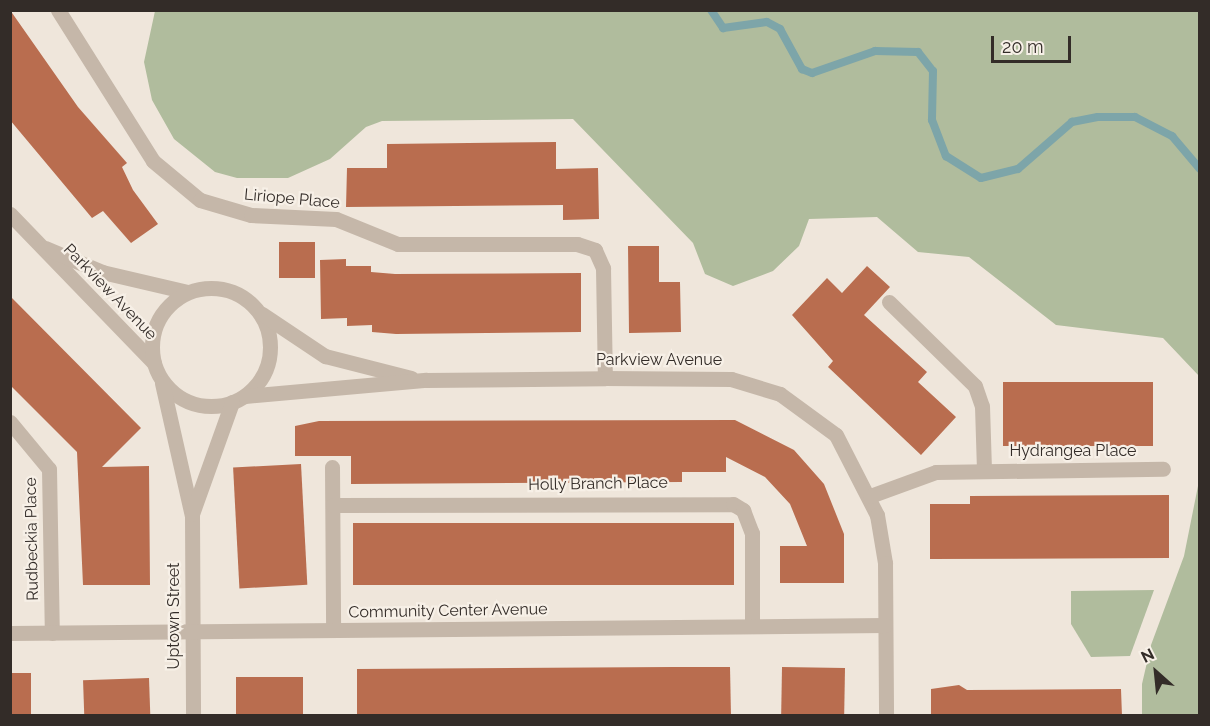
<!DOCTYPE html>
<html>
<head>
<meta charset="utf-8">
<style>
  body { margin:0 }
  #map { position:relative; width:1210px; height:726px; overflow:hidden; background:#efe6db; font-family:Raleway,sans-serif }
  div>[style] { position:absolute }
  .green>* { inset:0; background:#b0bc9d }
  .stream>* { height:8px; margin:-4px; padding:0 4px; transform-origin:4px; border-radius:4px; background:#7da5a9 }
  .building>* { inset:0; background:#b96d4f; transform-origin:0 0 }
  .minor>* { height:15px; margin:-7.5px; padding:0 7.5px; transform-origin:7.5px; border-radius:7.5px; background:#c5b7a9 }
  .minor>.ring { margin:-7.5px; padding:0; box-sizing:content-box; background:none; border:15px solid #c5b7a9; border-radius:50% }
  span { translate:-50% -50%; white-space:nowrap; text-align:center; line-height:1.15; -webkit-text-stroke:4.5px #f7f0e7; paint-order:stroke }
  .street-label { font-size:16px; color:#332c28 }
  .frame { position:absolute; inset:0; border:12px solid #332c28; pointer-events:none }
  .north { position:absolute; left:1126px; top:642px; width:60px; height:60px; -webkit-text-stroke:4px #f7f0e7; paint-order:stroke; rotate:333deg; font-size:16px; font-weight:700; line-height:24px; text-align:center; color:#332c28 }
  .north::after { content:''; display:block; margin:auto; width:21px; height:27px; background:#332c28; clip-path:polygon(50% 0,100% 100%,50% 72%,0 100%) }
  .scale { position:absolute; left:991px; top:36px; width:80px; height:27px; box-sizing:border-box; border:3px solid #332c28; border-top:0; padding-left:8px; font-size:18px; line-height:21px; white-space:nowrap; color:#332c28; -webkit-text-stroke:4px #f7f0e7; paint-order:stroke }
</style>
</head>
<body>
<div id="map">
  <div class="green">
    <div style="clip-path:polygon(155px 11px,1199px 11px,1199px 376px,1163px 338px,1056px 325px,969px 257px,918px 252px,877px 217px,809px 219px,799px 246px,773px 271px,733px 286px,705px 274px,693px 243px,573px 119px,382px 121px,366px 127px,330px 159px,288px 178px,237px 178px,215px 172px,174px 139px,152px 100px,144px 62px)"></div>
    <div style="clip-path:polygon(1199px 481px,1199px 715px,1142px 715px,1142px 684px,1151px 645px,1184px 556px)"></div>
    <div style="clip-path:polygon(1154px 590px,1130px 656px,1091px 657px,1071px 624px,1071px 591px)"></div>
  </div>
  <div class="stream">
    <div style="left:711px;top:10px;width:22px;rotate:56deg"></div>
    <div style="left:723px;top:28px;width:44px;rotate:-7.8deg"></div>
    <div style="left:767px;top:22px;width:15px;rotate:28deg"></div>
    <div style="left:780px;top:29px;width:46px;rotate:61.2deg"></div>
    <div style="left:802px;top:69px;width:11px;rotate:22deg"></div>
    <div style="left:812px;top:73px;width:67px;rotate:-19.2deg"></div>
    <div style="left:875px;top:51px;width:43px;rotate:1.3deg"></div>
    <div style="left:918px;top:52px;width:24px;rotate:52deg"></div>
    <div style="left:933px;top:71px;width:49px;rotate:91.2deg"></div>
    <div style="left:932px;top:120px;width:39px;rotate:69deg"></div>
    <div style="left:946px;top:156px;width:41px;rotate:32.2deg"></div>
    <div style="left:981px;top:178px;width:38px;rotate:-14deg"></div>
    <div style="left:1018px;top:169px;width:72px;rotate:-41deg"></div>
    <div style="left:1072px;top:122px;width:26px;rotate:-11deg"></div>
    <div style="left:1098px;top:117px;width:37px"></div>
    <div style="left:1135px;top:117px;width:42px;rotate:27.2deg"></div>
    <div style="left:1172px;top:136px;width:43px;rotate:49.7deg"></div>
  </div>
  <div class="building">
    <div style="clip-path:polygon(10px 10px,78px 107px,127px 163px,122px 167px,133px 190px,158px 224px,131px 243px,103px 211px,92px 218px,10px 120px)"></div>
    <div style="clip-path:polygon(556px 142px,556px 169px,598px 168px,599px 219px,563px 220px,563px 205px,346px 207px,347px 168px,387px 168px,387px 144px)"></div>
    <div style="left:279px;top:242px;width:36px;height:36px"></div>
    <div style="clip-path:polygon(628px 246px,659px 246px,659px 282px,680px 282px,681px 332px,629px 333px)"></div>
    <div style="clip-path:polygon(346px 259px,346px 266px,371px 266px,371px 272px,395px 274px,581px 273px,581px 332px,396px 334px,372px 332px,372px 325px,347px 326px,347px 318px,321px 319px,320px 260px)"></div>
    <div style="clip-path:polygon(867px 266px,890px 287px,864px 315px,927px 372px,918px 382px,956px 417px,921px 455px,828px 367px,833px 361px,792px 315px,827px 278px,842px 293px)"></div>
    <div style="clip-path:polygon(10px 296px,141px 428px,102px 467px,149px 466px,150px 585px,83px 585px,77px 452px,10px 385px)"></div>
    <div style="left:1153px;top:382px;width:64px;height:150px;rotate:90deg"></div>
    <div style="clip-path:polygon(735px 420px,794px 450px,824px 484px,844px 534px,844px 583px,780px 583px,780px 546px,807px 546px,790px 504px,765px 477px,726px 457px,726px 472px,682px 472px,682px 482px,351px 484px,351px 456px,295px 456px,295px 426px,319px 421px)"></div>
    <div style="left:301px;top:464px;width:121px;height:68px;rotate:87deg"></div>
    <div style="clip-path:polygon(1169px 495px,1169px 558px,930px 559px,930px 504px,970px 504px,970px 496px)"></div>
    <div style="left:734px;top:523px;width:62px;height:381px;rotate:90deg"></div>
    <div style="clip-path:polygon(672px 667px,730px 667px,731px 716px,357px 716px,357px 669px)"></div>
    <div style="left:845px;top:668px;width:48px;height:63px;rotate:91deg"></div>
    <div style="left:10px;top:673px;width:21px;height:43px"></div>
    <div style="left:303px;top:677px;width:39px;height:67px;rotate:90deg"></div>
    <div style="left:149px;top:678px;width:38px;height:66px;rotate:88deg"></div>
    <div style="clip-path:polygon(959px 685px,967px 690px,1121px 689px,1122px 716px,931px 716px,931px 689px)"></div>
  </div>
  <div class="minor">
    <div style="left:58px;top:10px;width:178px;rotate:57.8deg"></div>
    <div style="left:153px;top:161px;width:61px;rotate:39.7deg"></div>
    <div style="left:200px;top:200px;width:53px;rotate:16.4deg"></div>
    <div style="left:251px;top:215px;width:85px;rotate:2.7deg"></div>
    <div style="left:336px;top:219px;width:67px;rotate:22deg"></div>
    <div style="left:398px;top:244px;width:179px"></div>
    <div style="left:577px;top:244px;width:19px;rotate:18deg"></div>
    <div style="left:595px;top:250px;width:20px;rotate:66deg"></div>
    <div style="left:603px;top:268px;width:110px;rotate:89deg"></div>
    <div style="left:10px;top:214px;width:207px;rotate:46deg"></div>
    <div style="left:45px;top:248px;width:62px;rotate:22.8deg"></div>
    <div style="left:102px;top:272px;width:88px;rotate:13.1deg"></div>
    <div class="ring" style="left:152px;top:288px;width:103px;height:103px"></div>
    <div style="left:889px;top:302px;width:120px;rotate:44.3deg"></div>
    <div style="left:975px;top:386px;width:21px;rotate:71deg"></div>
    <div style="left:982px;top:406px;width:64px;rotate:88.2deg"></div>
    <div style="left:262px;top:314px;width:76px;rotate:33.7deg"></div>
    <div style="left:325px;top:356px;width:89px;rotate:14.3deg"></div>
    <div style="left:162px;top:383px;width:136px;rotate:77.3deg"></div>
    <div style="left:192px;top:516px;width:200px;rotate:89.7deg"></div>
    <div style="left:245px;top:396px;width:182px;rotate:-5.1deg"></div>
    <div style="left:426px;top:380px;width:179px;rotate:-0.6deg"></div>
    <div style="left:605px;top:378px;width:126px;rotate:0.5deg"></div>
    <div style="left:731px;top:379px;width:51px;rotate:17deg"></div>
    <div style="left:780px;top:394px;width:69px;rotate:36.2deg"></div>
    <div style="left:836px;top:435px;width:90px;rotate:62.9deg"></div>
    <div style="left:877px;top:515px;width:49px;rotate:80.5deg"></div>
    <div style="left:885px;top:563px;width:153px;rotate:89.6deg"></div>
    <div style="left:10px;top:422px;width:61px;rotate:50.3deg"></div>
    <div style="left:49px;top:469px;width:164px;rotate:89deg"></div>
    <div style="left:332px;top:467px;width:163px;rotate:89.6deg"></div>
    <div style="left:870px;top:496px;width:70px;rotate:-20deg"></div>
    <div style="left:936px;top:472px;width:227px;rotate:-0.8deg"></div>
    <div style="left:333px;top:505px;width:400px;rotate:-0.1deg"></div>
    <div style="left:733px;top:504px;width:12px;rotate:31deg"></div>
    <div style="left:743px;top:510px;width:25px;rotate:69deg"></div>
    <div style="left:752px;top:533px;width:93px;rotate:90deg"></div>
    <div style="left:192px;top:514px;width:119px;rotate:-70.3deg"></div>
    <div style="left:10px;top:633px;width:875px;rotate:-0.52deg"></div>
  </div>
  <div class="street-label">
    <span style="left:292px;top:199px;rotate:5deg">Liriope Place</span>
    <span style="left:110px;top:292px;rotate:46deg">Parkview Avenue</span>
    <span style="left:659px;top:360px">Parkview Avenue</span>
    <span style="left:1073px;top:451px">Hydrangea Place</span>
    <span style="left:598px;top:484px;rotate:-1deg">Holly Branch Place</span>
    <span style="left:32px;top:539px;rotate:-91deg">Rudbeckia Place</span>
    <span style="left:448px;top:611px;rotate:-1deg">Community Center Avenue</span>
    <span style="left:174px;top:616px;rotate:-90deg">Uptown Street</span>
  </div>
  <div class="frame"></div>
  <div class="north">N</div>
  <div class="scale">20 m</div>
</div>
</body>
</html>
